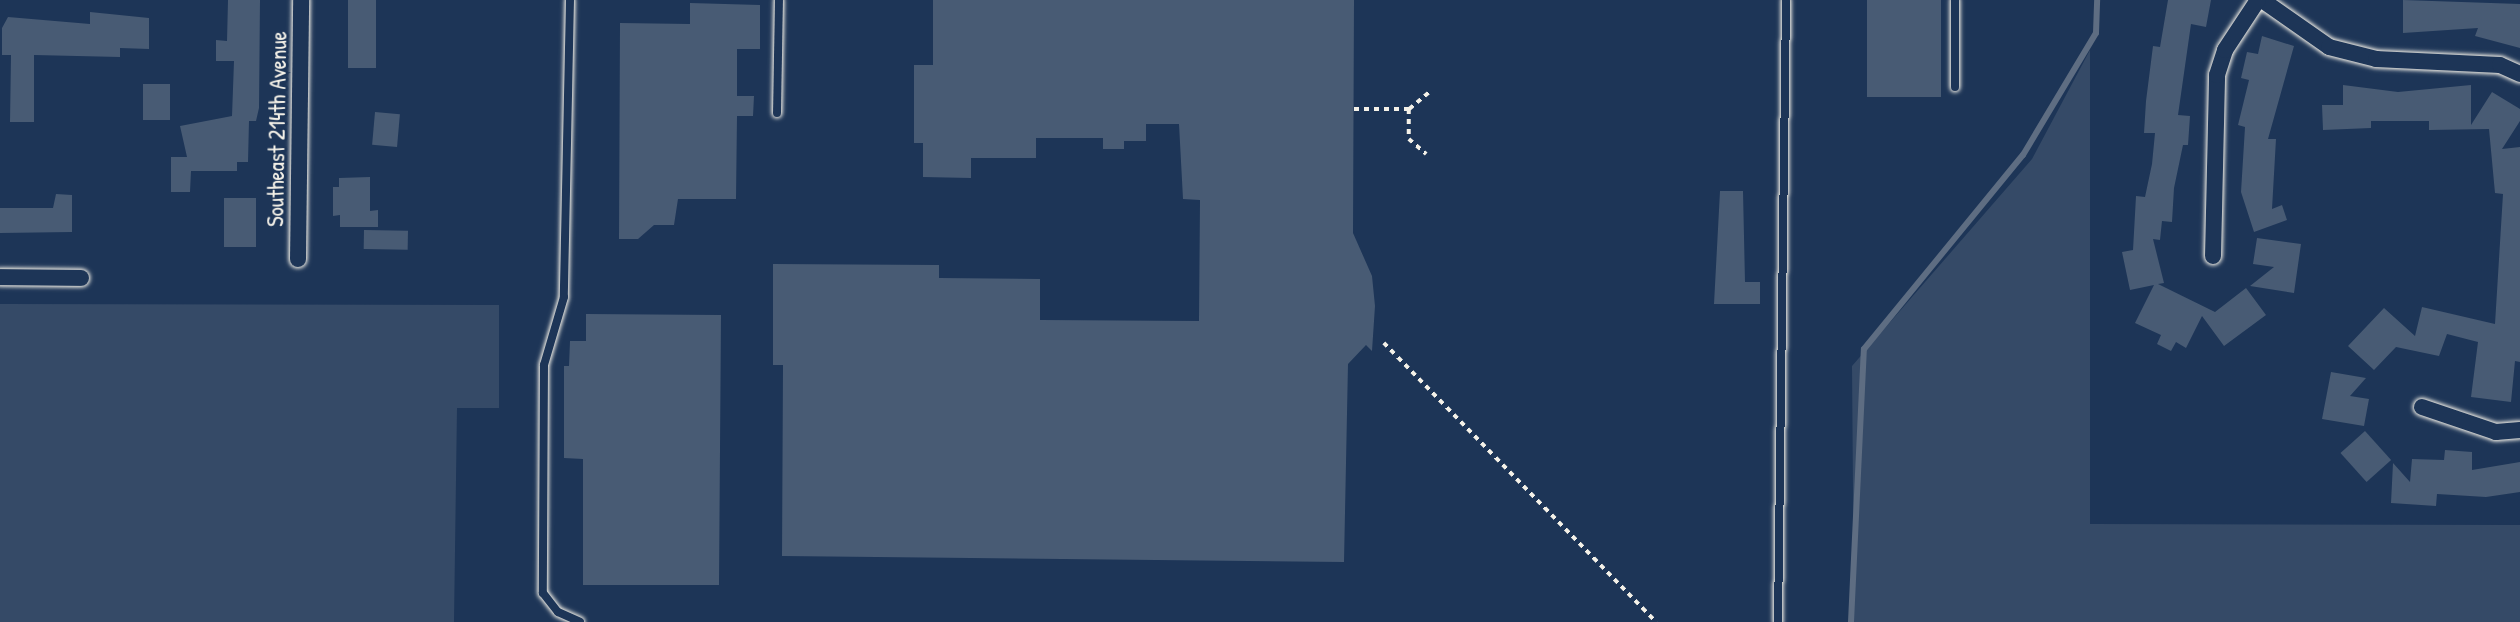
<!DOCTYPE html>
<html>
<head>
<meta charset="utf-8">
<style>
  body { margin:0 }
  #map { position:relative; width:2520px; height:622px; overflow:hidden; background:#1d3557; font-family:"Patrick Hand",sans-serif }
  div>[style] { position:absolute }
  .green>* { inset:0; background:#354a67 }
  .stream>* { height:6px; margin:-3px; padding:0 3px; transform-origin:3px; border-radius:3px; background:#5e6d82 }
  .building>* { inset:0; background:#485b74; transform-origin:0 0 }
  .path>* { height:3.5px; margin-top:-1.75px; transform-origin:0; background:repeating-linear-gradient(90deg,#f4f1e8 0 5px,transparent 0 10px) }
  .roads { filter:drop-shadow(0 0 2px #f4f1e8) drop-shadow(0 0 2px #f4f1e8) }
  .service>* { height:8px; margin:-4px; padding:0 4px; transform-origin:4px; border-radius:4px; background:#1d3557 }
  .minor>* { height:16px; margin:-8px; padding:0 8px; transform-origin:8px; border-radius:8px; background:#1d3557 }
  span { translate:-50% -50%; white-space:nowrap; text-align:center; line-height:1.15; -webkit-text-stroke:5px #1d3557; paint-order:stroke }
  .street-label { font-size:23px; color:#f4f1e8 }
</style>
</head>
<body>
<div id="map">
  <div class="green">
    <div style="clip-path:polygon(2090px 50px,2090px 524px,2520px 525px,2520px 622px,1854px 622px,1852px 366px,2032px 159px)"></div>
    <div style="clip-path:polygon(0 304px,499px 305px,499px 408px,457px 408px,454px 622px,0 622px)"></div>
  </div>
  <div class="stream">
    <div style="left:1851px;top:622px;width:273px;rotate:-87.3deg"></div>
    <div style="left:1864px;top:349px;width:251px;rotate:-50.7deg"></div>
    <div style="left:2023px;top:155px;width:142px;rotate:-59.1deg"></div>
    <div style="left:2096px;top:33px;width:33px;rotate:-88deg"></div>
  </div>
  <div class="building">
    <div style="clip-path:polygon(228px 0,260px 0,259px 108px,256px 121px,249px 121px,248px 162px,237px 162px,237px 171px,191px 171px,190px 192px,171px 192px,171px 157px,187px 157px,180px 126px,232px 116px,234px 61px,216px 61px,216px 40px,227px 41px)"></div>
    <div style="left:348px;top:0;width:28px;height:68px"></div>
    <div style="clip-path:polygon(933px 0,1354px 0,1353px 233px,1372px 276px,1375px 306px,1372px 351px,1366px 345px,1348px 364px,1344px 562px,782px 556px,783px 365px,773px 365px,773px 264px,939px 265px,939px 278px,1040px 279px,1040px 320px,1199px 321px,1200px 200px,1183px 199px,1179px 124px,1146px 124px,1146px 141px,1124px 141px,1124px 149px,1103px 149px,1103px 138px,1036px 138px,1036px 158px,971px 158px,971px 178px,923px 177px,923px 143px,914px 143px,914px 65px,933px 65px)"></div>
    <div style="left:1867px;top:0;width:74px;height:97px"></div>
    <div style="clip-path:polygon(2168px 0,2211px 0,2206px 27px,2191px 24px,2178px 115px,2190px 116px,2188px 145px,2183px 145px,2174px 188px,2172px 222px,2162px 221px,2160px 240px,2153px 239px,2164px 283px,2158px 284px,2215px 312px,2246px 288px,2266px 315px,2224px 346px,2202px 316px,2186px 348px,2176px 342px,2171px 351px,2157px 344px,2161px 335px,2135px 323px,2154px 285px,2130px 290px,2122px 252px,2133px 250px,2136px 196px,2145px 197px,2152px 164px,2155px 133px,2144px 133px,2146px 101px,2153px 46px,2160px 47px)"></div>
    <div style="clip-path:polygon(2403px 0,2520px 4px,2520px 48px,2475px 36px,2478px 28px,2403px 33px)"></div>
    <div style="clip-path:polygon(690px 3px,760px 5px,760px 49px,737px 49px,737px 96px,754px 96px,753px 116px,737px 116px,736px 199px,678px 199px,674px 225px,654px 225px,638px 239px,619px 239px,620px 23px,690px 24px)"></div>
    <div style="clip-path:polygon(90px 12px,149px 18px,149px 49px,120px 48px,120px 57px,34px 55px,34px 122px,10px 122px,11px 55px,2px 55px,2px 28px,8px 17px,90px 24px)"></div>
    <div style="clip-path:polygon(2262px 36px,2294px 46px,2268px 139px,2276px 139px,2272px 209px,2282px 205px,2287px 220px,2254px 232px,2241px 192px,2245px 127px,2238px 125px,2249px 80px,2241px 78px,2247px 52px,2258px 54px)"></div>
    <div style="left:143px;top:84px;width:27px;height:36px"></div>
    <div style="clip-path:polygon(2343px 85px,2398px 92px,2471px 85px,2471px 125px,2492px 92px,2520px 109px,2520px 121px,2502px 149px,2520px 147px,2520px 362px,2515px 361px,2511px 402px,2471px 397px,2478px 342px,2447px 334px,2439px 356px,2396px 347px,2374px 370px,2348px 346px,2384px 308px,2415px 336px,2422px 307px,2495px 324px,2503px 194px,2495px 193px,2489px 129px,2429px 130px,2429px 121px,2371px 121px,2371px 128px,2323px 130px,2322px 105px,2343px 105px)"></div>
    <div style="left:375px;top:112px;width:25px;height:33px;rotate:5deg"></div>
    <div style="clip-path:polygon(370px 177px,370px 211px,378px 210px,378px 227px,340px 227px,340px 215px,333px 216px,333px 187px,339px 187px,339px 178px)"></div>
    <div style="clip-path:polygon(1720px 191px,1743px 191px,1745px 282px,1760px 282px,1760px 304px,1714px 304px)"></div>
    <div style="clip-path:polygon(56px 194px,72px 195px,72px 232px,0 233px,0 208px,53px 208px)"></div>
    <div style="left:224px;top:198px;width:32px;height:49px"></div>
    <div style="left:364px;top:230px;width:44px;height:19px;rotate:1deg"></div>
    <div style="clip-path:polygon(2257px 238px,2301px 244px,2294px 293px,2250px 286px,2274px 267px,2253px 264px)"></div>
    <div style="clip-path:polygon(586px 314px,721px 315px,719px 585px,583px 585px,583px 459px,564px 458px,564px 366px,569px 366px,570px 341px,586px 341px)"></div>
    <div style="clip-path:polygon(2331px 372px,2366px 378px,2350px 396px,2369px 399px,2364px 426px,2322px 419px)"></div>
    <div style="left:2365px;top:431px;width:39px;height:33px;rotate:48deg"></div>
    <div style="clip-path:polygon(2445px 450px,2472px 452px,2472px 470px,2520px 462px,2520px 492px,2486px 497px,2437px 494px,2436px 506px,2391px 503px,2393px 463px,2410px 482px,2412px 459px,2444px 460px)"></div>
  </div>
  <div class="path">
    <div style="left:1354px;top:109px;width:55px"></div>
    <div style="left:1409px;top:109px;width:26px;rotate:-40deg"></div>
    <div style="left:1409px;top:109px;width:30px;rotate:90deg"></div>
    <div style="left:1409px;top:139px;width:23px;rotate:41deg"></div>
    <div style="left:1384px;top:343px;width:390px;rotate:45.7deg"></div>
  </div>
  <div class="roads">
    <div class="service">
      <div style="left:570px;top:0;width:297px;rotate:91.2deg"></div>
      <div style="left:564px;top:297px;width:71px;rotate:106.4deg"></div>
      <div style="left:544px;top:365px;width:228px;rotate:90.3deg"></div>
      <div style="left:543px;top:593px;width:24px;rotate:52deg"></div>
      <div style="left:558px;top:612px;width:24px;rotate:24deg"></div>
      <div style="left:1955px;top:87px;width:87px;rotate:-90deg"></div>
      <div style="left:777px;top:113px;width:113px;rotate:-89deg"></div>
      <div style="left:1778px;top:622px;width:622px;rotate:-89.26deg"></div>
    </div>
    <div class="minor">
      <div style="left:2262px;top:0;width:82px;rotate:35deg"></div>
      <div style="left:2329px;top:47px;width:49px;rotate:14.3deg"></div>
      <div style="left:2376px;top:59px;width:124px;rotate:2.8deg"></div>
      <div style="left:2500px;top:65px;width:22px;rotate:24deg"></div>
      <div style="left:2213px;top:256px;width:181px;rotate:-88.7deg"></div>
      <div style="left:2217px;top:75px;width:26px;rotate:-72deg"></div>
      <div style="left:2225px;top:50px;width:60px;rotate:-56.6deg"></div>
      <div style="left:298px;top:259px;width:259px;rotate:-89.3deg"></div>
      <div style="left:0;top:277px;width:81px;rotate:0.7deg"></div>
      <div style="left:2422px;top:407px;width:78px;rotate:18.7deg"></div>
      <div style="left:2496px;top:432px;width:24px;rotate:-5deg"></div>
    </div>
  </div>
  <div class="street-label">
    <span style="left:277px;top:129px;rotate:-89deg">Southeast 214th Avenue</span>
  </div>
</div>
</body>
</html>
